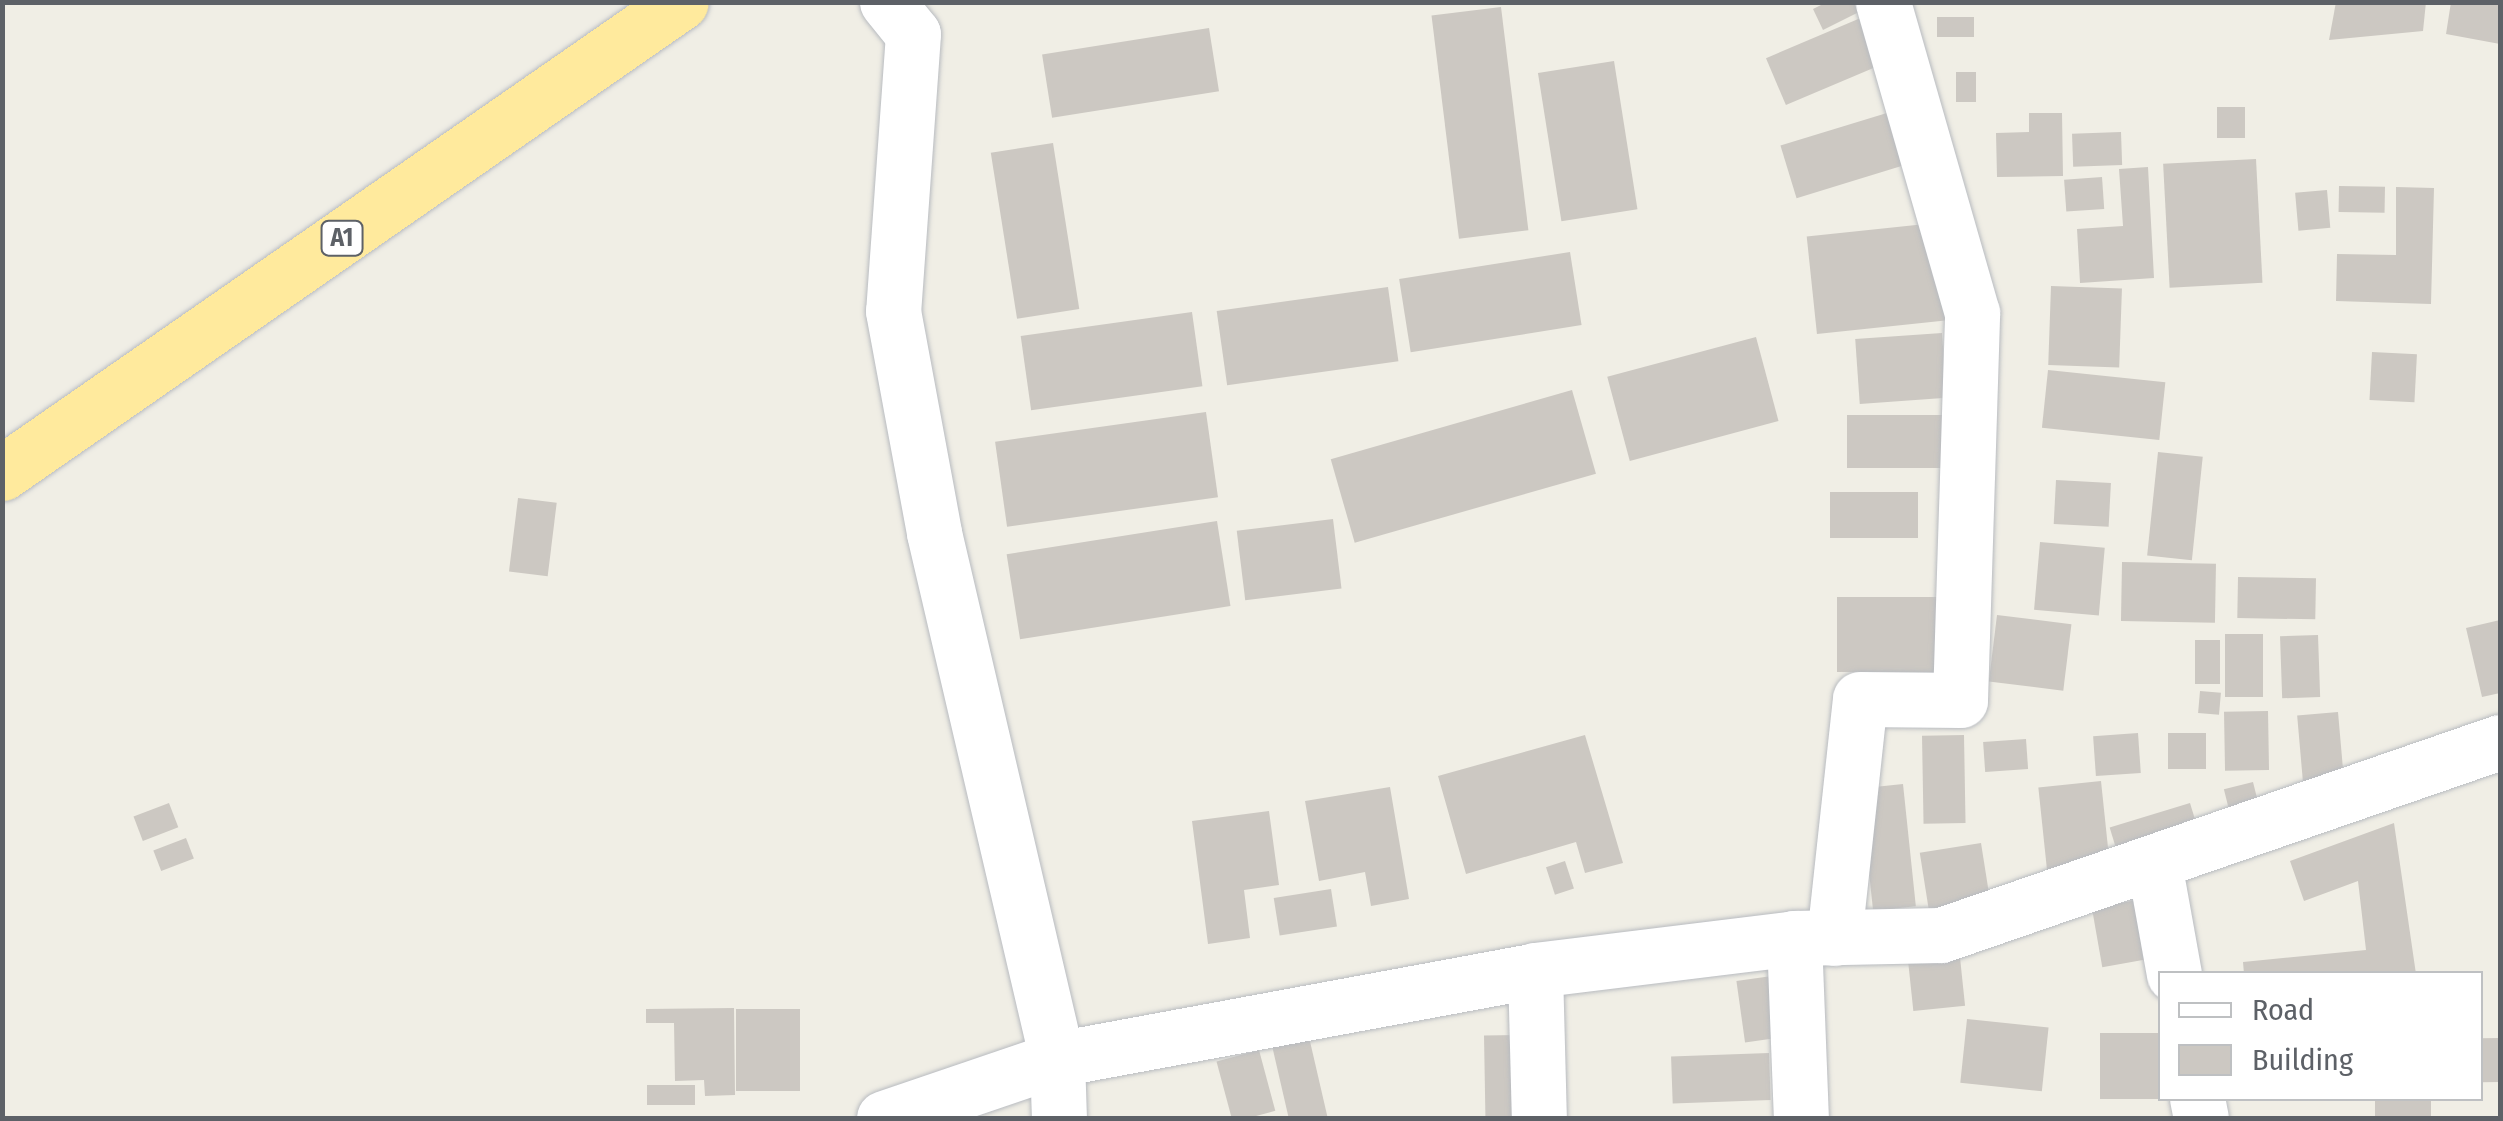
<!DOCTYPE html>
<html>
<head>
<meta charset="utf-8">
<style>
  body { margin:0 }
  #map { position:relative; width:2503px; height:1121px; overflow:hidden; background:#f0eee5; font-family:"Fira Sans Condensed",sans-serif }
  div>[style] { position:absolute }
  .building>* { inset:0; background:#ccc8c2; transform-origin:0 0 }
  .roads { filter:drop-shadow(0 0 2px #b8bbc0) drop-shadow(0 0 2px #b8bbc0) }
  .minor>* { height:55px; margin:-27.5px; padding:0 27.5px; transform-origin:27.5px; border-radius:27.5px; background:#fff }
  .trunk>* { height:55px; margin:-27.5px; padding:0 27.5px; transform-origin:27.5px; border-radius:27.5px; background:#ffea9d }
  span { translate:-50% -50%; white-space:nowrap; text-align:center; line-height:1.15; -webkit-text-stroke:8px #fff; paint-order:stroke }
  .shield-label span { padding:2px 8px; background:#fff; border:2px solid; border-radius:8px; -webkit-text-stroke-width:0 }
  .shield-label { font-size:25px; color:#5d6167; font-weight:700 }
  .frame { position:absolute; inset:0; border:5px solid #5d6167; pointer-events:none }
  .legend { position:absolute; left:2158px; top:971px; width:325px; height:130px; box-sizing:border-box; background:#fff; border:2px solid #bec0c2; margin:0; padding:12px 18px; list-style:none; font-size:30px; color:#5d6167 }
  .legend li { display:flex; align-items:center; gap:20px; height:50px }
  .legend b { width:50px; border:2px solid #bec0c2 }
</style>
</head>
<body>
<div id="map">
  <div class="building">
    <div style="clip-path:polygon(1827px 2px,1862px 2px,1865px 9px,1823px 30px,1813px 9px)"></div>
    <div style="clip-path:polygon(2336px 2px,2426px 2px,2423px 31px,2329px 40px)"></div>
    <div style="clip-path:polygon(2451px 2px,2500px 2px,2500px 44px,2446px 34px)"></div>
    <div style="left:1501px;top:7px;width:225px;height:70px;rotate:83deg"></div>
    <div style="left:1870px;top:14px;width:51px;height:113px;rotate:67deg"></div>
    <div style="left:1974px;top:17px;width:20px;height:37px;rotate:90deg"></div>
    <div style="left:1209px;top:28px;width:64px;height:169px;rotate:81deg"></div>
    <div style="left:1614px;top:61px;width:150px;height:77px;rotate:81deg"></div>
    <div style="left:1956px;top:72px;width:20px;height:30px"></div>
    <div style="left:2217px;top:107px;width:28px;height:31px"></div>
    <div style="left:1900px;top:109px;width:55px;height:125px;rotate:73deg"></div>
    <div style="clip-path:polygon(2029px 113px,2062px 113px,2063px 176px,1997px 177px,1996px 133px,2029px 132px)"></div>
    <div style="left:2121px;top:132px;width:33px;height:49px;rotate:88deg"></div>
    <div style="left:1053px;top:143px;width:168px;height:63px;rotate:81deg"></div>
    <div style="left:2256px;top:159px;width:124px;height:93px;rotate:87deg"></div>
    <div style="clip-path:polygon(2148px 167px,2154px 278px,2080px 283px,2077px 229px,2123px 226px,2119px 169px)"></div>
    <div style="left:2102px;top:177px;width:32px;height:38px;rotate:86deg"></div>
    <div style="left:2339px;top:186px;width:46px;height:26px;rotate:1deg"></div>
    <div style="clip-path:polygon(2396px 187px,2434px 188px,2431px 304px,2336px 301px,2337px 254px,2396px 255px)"></div>
    <div style="left:2327px;top:190px;width:38px;height:32px;rotate:85deg"></div>
    <div style="left:1935px;top:223px;width:98px;height:129px;rotate:84deg"></div>
    <div style="left:1570px;top:252px;width:74px;height:173px;rotate:81deg"></div>
    <div style="left:2051px;top:286px;width:71px;height:79px;rotate:2deg"></div>
    <div style="left:1388px;top:287px;width:75px;height:173px;rotate:82deg"></div>
    <div style="left:1192px;top:312px;width:75px;height:173px;rotate:82deg"></div>
    <div style="left:1942px;top:333px;width:65px;height:87px;rotate:86deg"></div>
    <div style="left:1756px;top:337px;width:87px;height:154px;rotate:75deg"></div>
    <div style="left:2372px;top:352px;width:45px;height:48px;rotate:3deg"></div>
    <div style="left:2048px;top:370px;width:118px;height:58px;rotate:6deg"></div>
    <div style="left:1572px;top:390px;width:87px;height:251px;rotate:74deg"></div>
    <div style="left:1206px;top:412px;width:86px;height:213px;rotate:82deg"></div>
    <div style="left:1847px;top:415px;width:98px;height:53px"></div>
    <div style="left:2158px;top:452px;width:45px;height:104px;rotate:6deg"></div>
    <div style="left:2056px;top:480px;width:55px;height:44px;rotate:3deg"></div>
    <div style="left:1918px;top:492px;width:46px;height:88px;rotate:90deg"></div>
    <div style="left:518px;top:498px;width:39px;height:74px;rotate:7deg"></div>
    <div style="left:1333px;top:519px;width:70px;height:97px;rotate:83deg"></div>
    <div style="left:1217px;top:521px;width:86px;height:213px;rotate:81deg"></div>
    <div style="left:2040px;top:542px;width:65px;height:68px;rotate:5deg"></div>
    <div style="left:2122px;top:562px;width:94px;height:59px;rotate:1deg"></div>
    <div style="left:2238px;top:577px;width:78px;height:41px;rotate:1deg"></div>
    <div style="left:1837px;top:597px;width:107px;height:75px"></div>
    <div style="left:1997px;top:615px;width:75px;height:67px;rotate:7deg"></div>
    <div style="clip-path:polygon(2500px 620px,2500px 693px,2482px 697px,2466px 628px)"></div>
    <div style="left:2225px;top:634px;width:38px;height:63px"></div>
    <div style="left:2318px;top:635px;width:62px;height:38px;rotate:88deg"></div>
    <div style="left:2195px;top:640px;width:25px;height:44px"></div>
    <div style="left:2200px;top:691px;width:21px;height:22px;rotate:5deg"></div>
    <div style="left:2268px;top:711px;width:59px;height:44px;rotate:89deg"></div>
    <div style="left:2338px;top:712px;width:80px;height:41px;rotate:85deg"></div>
    <div style="left:2138px;top:733px;width:40px;height:45px;rotate:86deg"></div>
    <div style="left:2168px;top:733px;width:38px;height:36px"></div>
    <div style="clip-path:polygon(1585px 735px,1623px 863px,1585px 873px,1576px 842px,1466px 874px,1438px 776px)"></div>
    <div style="left:1964px;top:735px;width:88px;height:42px;rotate:89deg"></div>
    <div style="left:2026px;top:739px;width:30px;height:43px;rotate:86deg"></div>
    <div style="left:2101px;top:781px;width:89px;height:63px;rotate:84deg"></div>
    <div style="left:2253px;top:782px;width:36px;height:30px;rotate:76deg"></div>
    <div style="left:1903px;top:784px;width:123px;height:43px;rotate:84deg"></div>
    <div style="clip-path:polygon(1390px 787px,1409px 899px,1371px 906px,1365px 872px,1319px 881px,1305px 801px)"></div>
    <div style="left:169px;top:803px;width:26px;height:38px;rotate:69deg"></div>
    <div style="left:2190px;top:803px;width:37px;height:84px;rotate:73deg"></div>
    <div style="clip-path:polygon(1269px 811px,1279px 885px,1244px 890px,1250px 938px,1208px 944px,1192px 821px)"></div>
    <div style="clip-path:polygon(2394px 823px,2416px 974px,2244px 974px,2243px 962px,2366px 950px,2358px 881px,2304px 901px,2290px 861px)"></div>
    <div style="left:186px;top:838px;width:22px;height:35px;rotate:69deg"></div>
    <div style="left:1981px;top:843px;width:57px;height:62px;rotate:81deg"></div>
    <div style="left:1565px;top:861px;width:29px;height:20px;rotate:72deg"></div>
    <div style="left:1331px;top:889px;width:38px;height:58px;rotate:81deg"></div>
    <div style="left:2149px;top:898px;width:60px;height:58px;rotate:80deg"></div>
    <div style="left:1959px;top:948px;width:58px;height:52px;rotate:84deg"></div>
    <div style="left:1779px;top:975px;width:62px;height:43px;rotate:82deg"></div>
    <div style="clip-path:polygon(734px 1008px,735px 1095px,705px 1096px,704px 1080px,675px 1081px,674px 1023px,646px 1023px,646px 1009px)"></div>
    <div style="left:736px;top:1009px;width:64px;height:82px"></div>
    <div style="left:1967px;top:1019px;width:82px;height:64px;rotate:6deg"></div>
    <div style="left:2160px;top:1033px;width:66px;height:60px;rotate:90deg"></div>
    <div style="left:1518px;top:1035px;width:83px;height:34px;rotate:89deg"></div>
    <div style="left:1309px;top:1037px;width:83px;height:38px;rotate:77deg"></div>
    <div style="left:2499px;top:1038px;width:44px;height:19px;rotate:89deg"></div>
    <div style="left:1259px;top:1050px;width:63px;height:44px;rotate:75deg"></div>
    <div style="left:1769px;top:1053px;width:47px;height:98px;rotate:88deg"></div>
    <div style="left:647px;top:1085px;width:48px;height:20px"></div>
    <div style="left:2375px;top:1098px;width:56px;height:20px"></div>
  </div>
  <div class="roads">
    <div class="minor">
      <div style="left:887px;top:2px;width:41px;rotate:50.9deg"></div>
      <div style="left:913px;top:34px;width:278px;rotate:94.1deg"></div>
      <div style="left:893px;top:311px;width:226px;rotate:79.5deg"></div>
      <div style="left:934px;top:533px;width:540px;rotate:76.84deg"></div>
      <div style="left:1057px;top:1059px;width:59px;rotate:88.1deg"></div>
      <div style="left:2154px;top:863px;width:113px;rotate:79.8deg"></div>
      <div style="left:1794px;top:938px;width:180px;rotate:87.8deg"></div>
      <div style="left:1834px;top:938px;width:240px;rotate:-83.8deg"></div>
      <div style="left:1860px;top:699px;width:100px;rotate:0.6deg"></div>
      <div style="left:1960px;top:700px;width:387px;rotate:-88.2deg"></div>
      <div style="left:1972px;top:313px;width:323px;rotate:-106deg"></div>
      <div style="left:1535px;top:970px;width:148px;rotate:88.5deg"></div>
      <div style="left:2197px;top:1098px;width:20px;rotate:79deg"></div>
      <div style="left:884px;top:1118px;width:183px;rotate:-18.8deg"></div>
      <div style="left:1057px;top:1059px;width:486px;rotate:-10.5deg"></div>
      <div style="left:1535px;top:970px;width:261px;rotate:-7deg"></div>
      <div style="left:1794px;top:938px;width:147px;rotate:-1.2deg"></div>
      <div style="left:1941px;top:935px;width:591px;rotate:-19.05deg"></div>
    </div>
    <div class="trunk">
      <div style="left:2px;top:473px;width:826px;rotate:-34.75deg"></div>
    </div>
  </div>
  <div class="shield-label">
    <span style="left:342px;top:238px">A1</span>
  </div>
  <div class="frame"></div>
  <ul class="legend">
  <li><b style="height:12px;background:#fff"></b>Road</li>
  <li><b style="height:28px;background:#ccc8c2"></b>Building</li>
  </ul>
</div>
</body>
</html>
